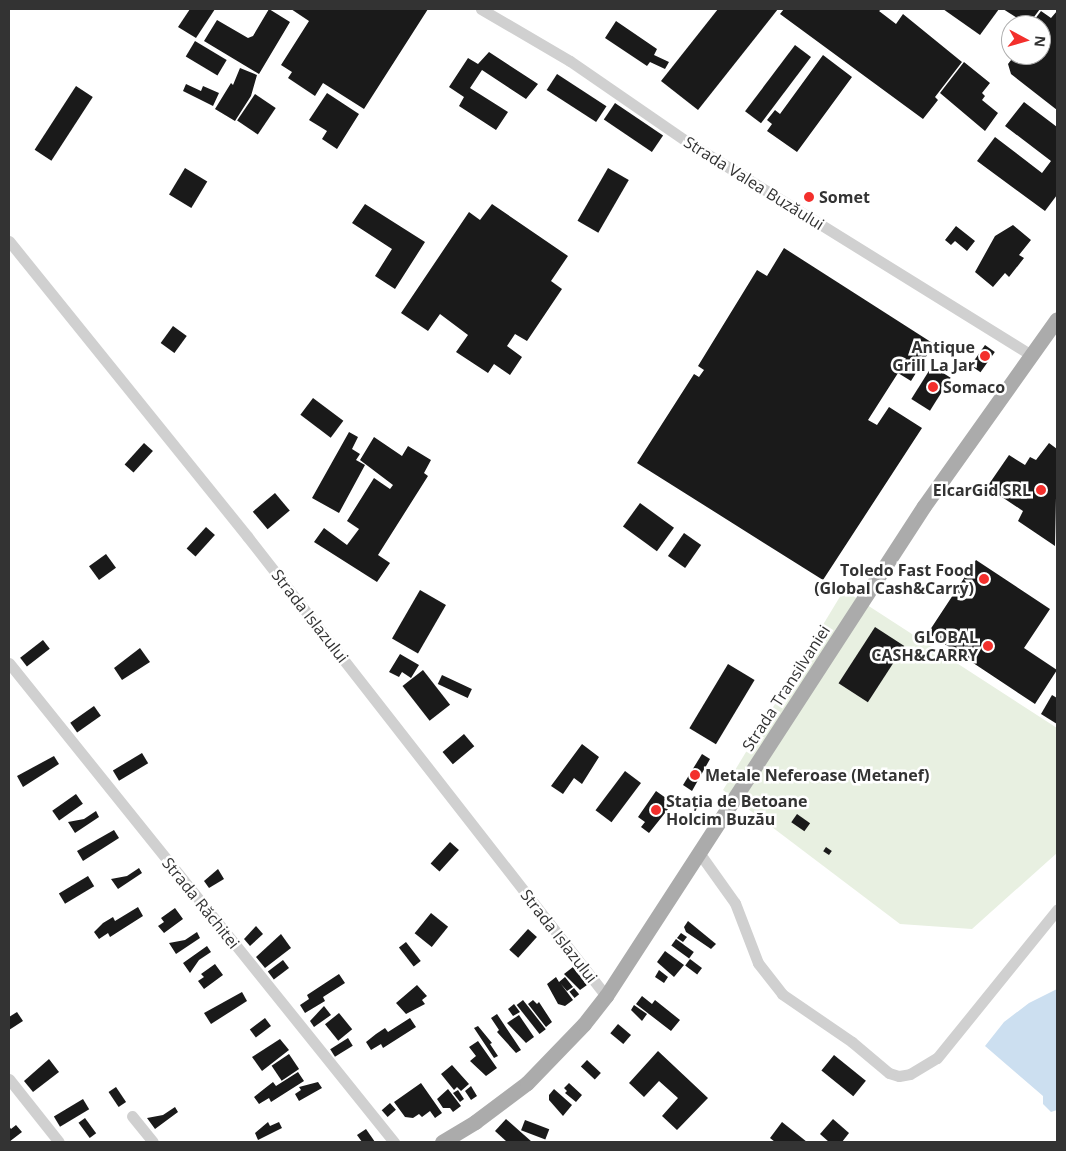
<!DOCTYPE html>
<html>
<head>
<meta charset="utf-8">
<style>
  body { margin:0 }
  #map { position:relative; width:1066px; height:1151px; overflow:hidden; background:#fff; font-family:"Open Sans",sans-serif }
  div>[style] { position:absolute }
  .green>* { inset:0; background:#e8f0e1 }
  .water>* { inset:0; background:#ccdff0 }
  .building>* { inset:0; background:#1a1a1a; transform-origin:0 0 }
  .minor>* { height:11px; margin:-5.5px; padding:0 5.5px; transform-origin:5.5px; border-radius:5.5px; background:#d0d0d0 }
  .major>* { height:15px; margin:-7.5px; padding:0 7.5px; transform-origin:7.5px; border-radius:7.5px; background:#ababab }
  .dots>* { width:14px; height:14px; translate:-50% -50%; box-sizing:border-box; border:2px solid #fff; border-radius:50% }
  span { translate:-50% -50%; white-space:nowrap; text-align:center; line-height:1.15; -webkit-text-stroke:5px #fff; paint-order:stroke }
  .street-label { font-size:16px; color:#333 }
  .poi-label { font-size:16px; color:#333; font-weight:700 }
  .left { translate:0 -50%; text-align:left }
  .right { translate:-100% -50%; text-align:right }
  .frame { position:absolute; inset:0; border:10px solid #333; pointer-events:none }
  .north { position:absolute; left:1001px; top:15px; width:50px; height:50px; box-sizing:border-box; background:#fff; border:1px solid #adadad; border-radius:50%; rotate:96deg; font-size:14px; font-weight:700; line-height:20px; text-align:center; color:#333 }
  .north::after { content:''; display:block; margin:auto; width:18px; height:22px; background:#f32f2c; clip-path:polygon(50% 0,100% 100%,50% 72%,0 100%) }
</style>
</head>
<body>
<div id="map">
  <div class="green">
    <div style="clip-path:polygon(844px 590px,1057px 728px,1057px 853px,972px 929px,900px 924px,723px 790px)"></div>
  </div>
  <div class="water">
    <div style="clip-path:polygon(1057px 989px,1057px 1110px,1051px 1112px,1043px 1104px,1043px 1096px,985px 1046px,1004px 1022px,1029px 1003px)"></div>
  </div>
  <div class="building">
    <div style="clip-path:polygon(190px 9px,215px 9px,196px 38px,178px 27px)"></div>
    <div style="clip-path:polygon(269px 9px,290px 22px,259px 74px,204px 41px,217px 20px,248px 38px,253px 36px)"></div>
    <div style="clip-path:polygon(291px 9px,428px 9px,364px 109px,323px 83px,315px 96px,288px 78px,292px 72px,281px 65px,309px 21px)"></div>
    <div style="clip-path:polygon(718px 9px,778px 9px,698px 110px,661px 81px)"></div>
    <div style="clip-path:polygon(784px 9px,882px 9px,879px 11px,896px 24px,903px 14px,962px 62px,935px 97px,938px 100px,923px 119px,780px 14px)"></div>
    <div style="clip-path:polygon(943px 9px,999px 9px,980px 35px)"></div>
    <div style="clip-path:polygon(1003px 9px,1040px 9px,1028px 25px)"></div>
    <div style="clip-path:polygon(1041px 11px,1051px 18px,1057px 11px,1057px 110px,1011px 74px,1008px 64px,1015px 55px,1041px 55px,1041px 25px,1032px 23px)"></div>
    <div style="clip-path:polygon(616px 21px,657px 49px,654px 55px,669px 62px,665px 69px,650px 62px,647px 66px,605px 38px)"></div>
    <div style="left:195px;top:41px;width:37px;height:18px;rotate:31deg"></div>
    <div style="left:795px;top:45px;width:20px;height:83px;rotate:37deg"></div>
    <div style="clip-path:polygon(489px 52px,538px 84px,526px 99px,482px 70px,470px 88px,508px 112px,496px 130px,459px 106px,464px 97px,449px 87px,468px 58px,478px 64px)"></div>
    <div style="clip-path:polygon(823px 55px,852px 77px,797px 152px,767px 131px,772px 124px,767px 120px,775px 110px,780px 114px)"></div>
    <div style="clip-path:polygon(964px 62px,990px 83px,982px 93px,985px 96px,982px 100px,998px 113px,985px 131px,940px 93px)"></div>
    <div style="clip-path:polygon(240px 68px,257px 75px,251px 96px,235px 121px,215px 109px,231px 83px,233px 85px)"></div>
    <div style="left:557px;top:74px;width:59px;height:19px;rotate:33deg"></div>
    <div style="clip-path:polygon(186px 84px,201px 91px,203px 86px,219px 93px,213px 106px,183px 91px)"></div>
    <div style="left:76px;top:86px;width:20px;height:76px;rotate:33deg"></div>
    <div style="clip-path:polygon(327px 93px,359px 114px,337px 149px,322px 139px,327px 131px,309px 120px)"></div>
    <div style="left:255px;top:94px;width:25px;height:32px;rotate:34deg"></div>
    <div style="clip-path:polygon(1024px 102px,1057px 127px,1057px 195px,1045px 211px,977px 161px,995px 137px,1042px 173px,1051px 161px,1005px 126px)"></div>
    <div style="left:615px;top:103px;width:58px;height:20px;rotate:34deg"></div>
    <div style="left:185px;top:168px;width:26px;height:31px;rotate:31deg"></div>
    <div style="left:608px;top:168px;width:24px;height:61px;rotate:30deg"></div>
    <div style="clip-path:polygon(365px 204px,425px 242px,395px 289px,375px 276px,392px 249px,352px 223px)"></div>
    <div style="clip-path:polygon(492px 204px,568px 256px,551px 281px,562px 289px,527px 341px,515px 334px,507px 346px,522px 357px,510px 375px,494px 364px,488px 373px,456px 352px,468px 335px,440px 314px,428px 331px,401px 313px,469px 212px,480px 220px)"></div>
    <div style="clip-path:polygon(1013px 225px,1031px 240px,1019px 255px,1024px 258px,1009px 277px,1005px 273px,993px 287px,975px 272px,995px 236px)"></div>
    <div style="clip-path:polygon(956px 226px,975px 241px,967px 251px,955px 241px,951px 245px,945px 240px)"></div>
    <div style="clip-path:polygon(784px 248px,934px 344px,911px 381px,898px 373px,868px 420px,877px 425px,889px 407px,922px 428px,823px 580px,637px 463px,694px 374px,699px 377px,704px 370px,698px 366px,757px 270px,767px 276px)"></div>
    <div style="left:173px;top:326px;width:17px;height:21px;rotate:36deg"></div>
    <div style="left:985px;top:345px;width:12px;height:25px;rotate:35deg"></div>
    <div style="left:932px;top:366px;width:22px;height:39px;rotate:32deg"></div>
    <div style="left:313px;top:398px;width:38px;height:21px;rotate:37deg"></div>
    <div style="clip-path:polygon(349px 432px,358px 437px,352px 449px,360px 454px,356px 460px,365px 465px,339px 513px,312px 498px)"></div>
    <div style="clip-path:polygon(374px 437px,402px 456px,408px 446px,431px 460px,424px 473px,428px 476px,378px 555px,390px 563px,377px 582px,314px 542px,324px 528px,347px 545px,359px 529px,347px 521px,374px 478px,390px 489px,393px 485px,360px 460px)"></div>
    <div style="left:144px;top:443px;width:12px;height:29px;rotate:42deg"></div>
    <div style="clip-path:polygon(1049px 443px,1057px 449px,1055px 546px,1018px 521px,1023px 511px,987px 487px,1009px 455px,1025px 465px,1030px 457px,1036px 460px)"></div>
    <div style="left:275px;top:493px;width:23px;height:29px;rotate:50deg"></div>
    <div style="left:640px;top:503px;width:42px;height:29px;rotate:36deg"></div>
    <div style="left:206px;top:527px;width:12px;height:29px;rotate:42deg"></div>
    <div style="left:684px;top:533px;width:21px;height:28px;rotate:35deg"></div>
    <div style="left:106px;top:554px;width:17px;height:21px;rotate:54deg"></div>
    <div style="clip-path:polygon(976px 560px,1050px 609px,1024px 648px,1057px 670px,1035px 704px,928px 633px)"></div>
    <div style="left:420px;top:590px;width:30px;height:56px;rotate:30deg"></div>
    <div style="left:875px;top:627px;width:35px;height:67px;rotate:33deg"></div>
    <div style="left:43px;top:640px;width:11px;height:29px;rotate:52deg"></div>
    <div style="clip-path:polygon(140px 648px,150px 662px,122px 680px,114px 668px)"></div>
    <div style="clip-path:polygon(400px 654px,419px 665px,411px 678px,402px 672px,399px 677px,389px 672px)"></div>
    <div style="left:728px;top:664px;width:31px;height:75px;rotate:31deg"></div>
    <div style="left:423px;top:670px;width:44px;height:26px;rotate:52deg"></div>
    <div style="left:442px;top:675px;width:33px;height:10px;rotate:25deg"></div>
    <div style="clip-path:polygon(1052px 695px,1057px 698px,1057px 724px,1041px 714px)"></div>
    <div style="left:94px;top:706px;width:12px;height:29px;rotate:55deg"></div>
    <div style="left:464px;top:734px;width:16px;height:28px;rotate:50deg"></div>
    <div style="clip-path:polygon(582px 744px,599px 757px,582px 784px,574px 778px,563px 794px,551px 786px)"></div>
    <div style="left:142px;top:753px;width:12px;height:34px;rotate:59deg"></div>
    <div style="clip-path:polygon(702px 754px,710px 759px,692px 791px,683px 785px)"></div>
    <div style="clip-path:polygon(54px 756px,59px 764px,23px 787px,17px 776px)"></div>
    <div style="left:625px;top:771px;width:20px;height:49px;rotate:37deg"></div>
    <div style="clip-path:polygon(656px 791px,673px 803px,649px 833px,641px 827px,645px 822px,638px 817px)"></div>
    <div style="left:76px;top:794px;width:12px;height:29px;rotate:55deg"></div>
    <div style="clip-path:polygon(96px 811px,99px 817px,75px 833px,68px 822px,84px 819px)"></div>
    <div style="left:797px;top:814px;width:16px;height:10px;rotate:35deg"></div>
    <div style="clip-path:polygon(114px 830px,119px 838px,83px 861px,77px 851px)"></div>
    <div style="left:450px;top:842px;width:12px;height:29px;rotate:42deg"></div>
    <div style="left:826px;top:847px;width:7px;height:5px;rotate:34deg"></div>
    <div style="clip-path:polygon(139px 868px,142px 873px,118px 889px,111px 879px,127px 876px)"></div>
    <div style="clip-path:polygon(218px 869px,224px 879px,209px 888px,204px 881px)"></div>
    <div style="left:88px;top:876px;width:12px;height:34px;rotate:59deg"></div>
    <div style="clip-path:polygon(138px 907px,143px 916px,110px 937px,108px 933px,99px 939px,94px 932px,103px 923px,113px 917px,115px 921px)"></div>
    <div style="clip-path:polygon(175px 908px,183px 919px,164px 933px,158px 926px,164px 922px,161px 918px)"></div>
    <div style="left:431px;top:913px;width:22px;height:26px;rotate:39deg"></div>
    <div style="clip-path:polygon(688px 921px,716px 944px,711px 949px,686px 932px,684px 927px)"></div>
    <div style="clip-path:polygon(256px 926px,263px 934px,250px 946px,244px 939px)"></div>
    <div style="left:528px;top:929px;width:12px;height:28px;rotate:42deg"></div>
    <div style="clip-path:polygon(197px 932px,200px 938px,176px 954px,169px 943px,185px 940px)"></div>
    <div style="clip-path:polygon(681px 933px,687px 937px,683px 942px,677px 938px)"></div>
    <div style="clip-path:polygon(281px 934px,291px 948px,265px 968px,256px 957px)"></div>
    <div style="left:676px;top:939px;width:22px;height:8px;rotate:36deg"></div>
    <div style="left:406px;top:942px;width:24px;height:9px;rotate:52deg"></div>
    <div style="clip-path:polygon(207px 946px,211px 952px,199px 960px,190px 973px,183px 963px)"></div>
    <div style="clip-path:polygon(665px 951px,684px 965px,674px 977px,657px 962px)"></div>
    <div style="left:690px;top:959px;width:15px;height:8px;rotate:37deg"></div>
    <div style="left:283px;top:960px;width:10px;height:19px;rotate:53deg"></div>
    <div style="clip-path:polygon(215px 964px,223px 975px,204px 989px,198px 981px,204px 977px,201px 974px)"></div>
    <div style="clip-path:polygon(573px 967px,587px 985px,580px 990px,564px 974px)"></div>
    <div style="clip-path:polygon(659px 970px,668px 977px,664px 983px,655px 977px)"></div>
    <div style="clip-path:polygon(339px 974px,345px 983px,323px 997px,325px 1001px,305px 1013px,300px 1005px,309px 999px,307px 995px)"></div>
    <div style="clip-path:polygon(556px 977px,559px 982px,565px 977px,573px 987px,567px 991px,561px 984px,573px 1000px,565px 1006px,558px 1004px,547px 984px)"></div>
    <div style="clip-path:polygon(417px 985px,427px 996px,422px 1000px,425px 1004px,406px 1014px,396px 1003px)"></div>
    <div style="left:574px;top:988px;width:8px;height:6px;rotate:50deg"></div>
    <div style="clip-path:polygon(242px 992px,247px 1001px,211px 1024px,204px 1013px)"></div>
    <div style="clip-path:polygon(642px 996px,652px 1004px,655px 1000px,680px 1020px,671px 1031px,636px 1004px)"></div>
    <div style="left:523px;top:1000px;width:37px;height:8px;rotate:52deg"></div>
    <div style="clip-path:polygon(533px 1000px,537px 1004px,539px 1002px,552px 1022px,546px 1027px,528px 1004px)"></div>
    <div style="clip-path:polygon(514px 1004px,520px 1012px,513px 1016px,508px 1009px)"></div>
    <div style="clip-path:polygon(634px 1005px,647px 1014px,642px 1021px,631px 1010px)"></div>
    <div style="clip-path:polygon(324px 1006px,331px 1015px,314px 1027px,310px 1021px)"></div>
    <div style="clip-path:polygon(17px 1012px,23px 1021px,9px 1030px,9px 1017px)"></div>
    <div style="left:339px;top:1013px;width:21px;height:18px;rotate:51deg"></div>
    <div style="clip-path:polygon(497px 1014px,521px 1050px,516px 1053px,497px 1032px,499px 1030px,491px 1018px)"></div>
    <div style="clip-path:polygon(519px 1015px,534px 1037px,526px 1043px,507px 1023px)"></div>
    <div style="left:265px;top:1018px;width:10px;height:19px;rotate:53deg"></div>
    <div style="clip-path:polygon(410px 1018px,416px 1027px,383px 1048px,381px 1044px,371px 1050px,366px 1042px,376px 1034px,385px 1028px,388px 1032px)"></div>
    <div style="left:618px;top:1024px;width:17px;height:12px;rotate:40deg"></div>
    <div style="clip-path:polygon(478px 1026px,492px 1043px,490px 1044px,498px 1056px,494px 1058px,474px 1028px)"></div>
    <div style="left:348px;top:1038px;width:9px;height:21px;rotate:58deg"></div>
    <div style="clip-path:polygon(280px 1039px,289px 1050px,262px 1071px,252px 1057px)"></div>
    <div style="clip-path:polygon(478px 1041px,497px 1068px,486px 1076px,470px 1061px,476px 1056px,469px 1047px)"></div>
    <div style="clip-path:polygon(658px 1051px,708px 1098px,677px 1130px,662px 1116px,678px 1098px,659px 1081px,644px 1097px,629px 1083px)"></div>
    <div style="left:289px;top:1054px;width:18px;height:21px;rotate:56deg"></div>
    <div style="left:834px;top:1055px;width:41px;height:20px;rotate:39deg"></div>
    <div style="clip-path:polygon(49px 1059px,59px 1072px,33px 1092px,24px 1081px)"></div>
    <div style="left:587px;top:1060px;width:19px;height:9px;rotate:43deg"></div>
    <div style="clip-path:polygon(452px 1065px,469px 1084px,461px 1091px,457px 1087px,454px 1090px,441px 1074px)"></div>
    <div style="clip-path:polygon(298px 1072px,304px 1081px,271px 1102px,269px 1098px,259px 1104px,254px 1097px,264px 1089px,273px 1082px,276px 1086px)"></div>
    <div style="clip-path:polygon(318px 1082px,322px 1088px,299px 1101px,295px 1094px,301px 1090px,299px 1087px)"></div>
    <div style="clip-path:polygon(421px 1083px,442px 1113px,435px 1118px,430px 1111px,422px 1117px,419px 1114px,413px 1118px,405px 1117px,394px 1102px)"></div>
    <div style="clip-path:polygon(569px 1083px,582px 1095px,576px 1102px,565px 1093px,567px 1091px,564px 1088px)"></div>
    <div style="clip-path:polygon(471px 1086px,477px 1096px,471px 1100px,465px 1091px)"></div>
    <div style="left:116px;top:1087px;width:18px;height:9px;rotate:56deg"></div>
    <div style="clip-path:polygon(448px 1089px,461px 1106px,453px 1112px,450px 1108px,443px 1108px,437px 1099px)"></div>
    <div style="clip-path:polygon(554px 1089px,572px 1105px,563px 1116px,549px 1100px,549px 1095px)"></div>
    <div style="clip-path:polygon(458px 1090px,464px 1099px,460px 1102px,453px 1093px)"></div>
    <div style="left:83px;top:1099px;width:12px;height:34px;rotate:59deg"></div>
    <div style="left:390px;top:1103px;width:9px;height:11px;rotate:49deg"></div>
    <div style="clip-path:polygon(175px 1107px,178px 1112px,155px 1129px,147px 1118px,163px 1115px)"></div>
    <div style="left:85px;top:1118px;width:19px;height:8px;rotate:54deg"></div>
    <div style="clip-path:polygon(506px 1119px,532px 1142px,507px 1142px,495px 1131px)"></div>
    <div style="clip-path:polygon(833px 1119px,849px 1133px,842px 1142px,829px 1142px,820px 1134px)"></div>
    <div style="left:525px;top:1120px;width:26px;height:11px;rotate:21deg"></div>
    <div style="clip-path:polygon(268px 1122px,270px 1126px,279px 1122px,282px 1128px,258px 1140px,255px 1133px)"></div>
    <div style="clip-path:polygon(782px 1122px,807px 1142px,775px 1142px,770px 1138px)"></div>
    <div style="clip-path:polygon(16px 1125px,22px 1132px,9px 1142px,9px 1126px,11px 1129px)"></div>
    <div style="clip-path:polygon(366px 1129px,375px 1142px,362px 1142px,357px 1135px)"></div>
  </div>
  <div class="minor">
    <div style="left:481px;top:9px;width:103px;rotate:30.3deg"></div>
    <div style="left:570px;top:61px;width:141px;rotate:34.6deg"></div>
    <div style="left:686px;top:141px;width:405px;rotate:31.8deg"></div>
    <div style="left:9px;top:241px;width:379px;rotate:51.1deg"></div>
    <div style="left:247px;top:536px;width:584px;rotate:52.03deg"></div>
    <div style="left:9px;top:663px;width:615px;rotate:51.21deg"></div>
    <div style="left:700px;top:854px;width:60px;rotate:54.5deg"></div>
    <div style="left:735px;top:903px;width:64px;rotate:69deg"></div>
    <div style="left:758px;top:963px;width:39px;rotate:52deg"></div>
    <div style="left:782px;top:994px;width:85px;rotate:34.4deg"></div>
    <div style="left:852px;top:1042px;width:48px;rotate:40deg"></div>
    <div style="left:889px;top:1073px;width:10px;rotate:17deg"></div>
    <div style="left:899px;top:1076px;width:11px;rotate:-10deg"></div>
    <div style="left:910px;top:1074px;width:31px;rotate:-31deg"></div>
    <div style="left:937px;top:1058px;width:191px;rotate:-51deg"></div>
    <div style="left:9px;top:1079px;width:80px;rotate:51.6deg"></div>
    <div style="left:132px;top:1116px;width:33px;rotate:51deg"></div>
  </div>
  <div class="major">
    <div style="left:442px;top:1142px;width:39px;rotate:-31deg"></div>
    <div style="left:475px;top:1122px;width:65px;rotate:-36.9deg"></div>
    <div style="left:527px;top:1083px;width:82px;rotate:-46deg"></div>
    <div style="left:584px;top:1024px;width:36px;rotate:-52deg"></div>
    <div style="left:606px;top:996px;width:584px;rotate:-57.02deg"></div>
    <div style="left:924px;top:506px;width:229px;rotate:-54.6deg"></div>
  </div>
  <div class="dots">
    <div style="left:809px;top:197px;background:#f32f2c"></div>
    <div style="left:985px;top:356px;background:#f32f2c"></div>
    <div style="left:933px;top:387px;background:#f32f2c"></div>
    <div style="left:1041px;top:490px;background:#f32f2c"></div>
    <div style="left:984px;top:579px;background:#f32f2c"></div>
    <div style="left:988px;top:646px;background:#f32f2c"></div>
    <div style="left:695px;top:775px;background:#f32f2c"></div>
    <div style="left:656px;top:810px;background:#f32f2c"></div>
  </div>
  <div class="street-label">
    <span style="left:754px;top:183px;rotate:32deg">Strada Valea Buzăului</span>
    <span style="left:310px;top:616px;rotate:52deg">Strada Islazului</span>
    <span style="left:786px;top:688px;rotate:-57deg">Strada Transilvaniei</span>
    <span style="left:201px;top:903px;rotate:51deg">Strada Răchitei</span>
    <span style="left:559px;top:936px;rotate:52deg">Strada Islazului</span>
  </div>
  <div class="poi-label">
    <span class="left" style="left:819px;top:197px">Somet</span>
    <span class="right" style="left:975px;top:356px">Antique<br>Grill La Jar</span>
    <span class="left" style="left:943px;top:387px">Somaco</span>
    <span class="right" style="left:1031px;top:490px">ElcarGid SRL</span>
    <span class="right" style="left:974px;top:579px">Toledo Fast Food<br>(Global Cash&amp;Carry)</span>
    <span class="right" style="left:978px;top:646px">GLOBAL<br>CASH&amp;CARRY</span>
    <span class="left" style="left:705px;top:775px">Metale Neferoase (Metanef)</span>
    <span class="left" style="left:666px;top:810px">Stația de Betoane<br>Holcim Buzău</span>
  </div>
  <div class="frame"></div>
  <div class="north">N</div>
</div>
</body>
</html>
